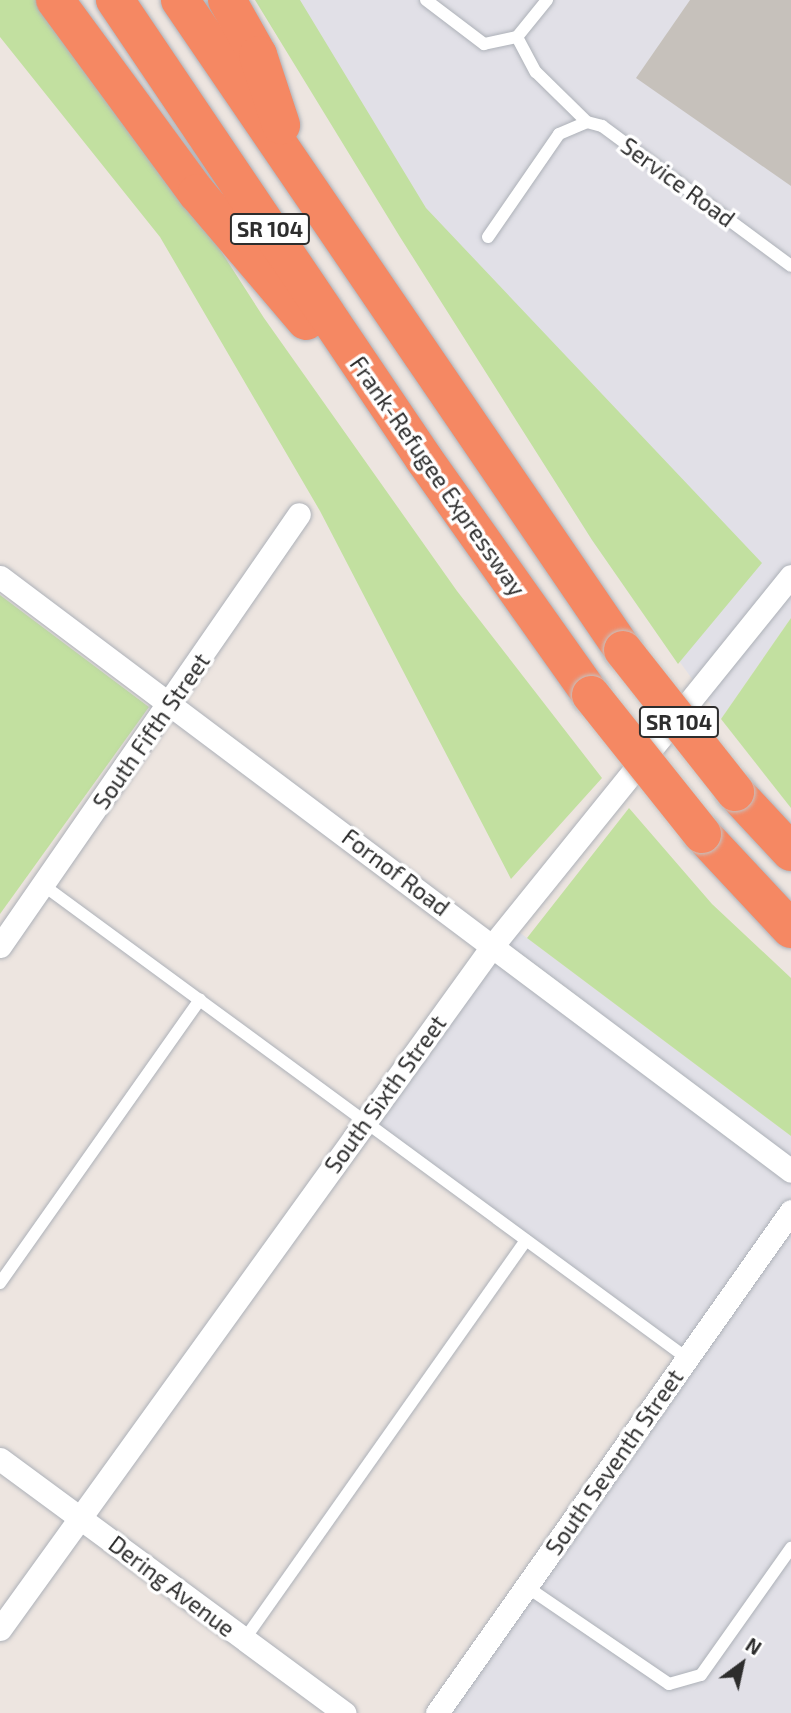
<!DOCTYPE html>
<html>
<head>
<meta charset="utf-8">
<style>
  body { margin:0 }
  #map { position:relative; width:791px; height:1713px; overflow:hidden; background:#ede5e0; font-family:"Exo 2",sans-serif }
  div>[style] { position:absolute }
  .industrial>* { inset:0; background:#e1e0e7 }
  .green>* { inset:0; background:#c2e0a0 }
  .building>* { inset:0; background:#c6c1bb }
  .roads { filter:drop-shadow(0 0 2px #adb1b8) drop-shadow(0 0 2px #adb1b8) }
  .lane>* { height:12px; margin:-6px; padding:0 6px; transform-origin:6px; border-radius:6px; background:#fff }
  .street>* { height:23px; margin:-11.5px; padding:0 11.5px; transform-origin:11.5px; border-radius:11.5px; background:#fff }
  .highway>* { height:38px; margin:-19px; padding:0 19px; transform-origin:19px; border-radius:19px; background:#f58863 }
  .bridges { filter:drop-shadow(0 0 2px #c4c4c4) drop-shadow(0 0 2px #c4c4c4) }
  .highway-bridge>* { height:38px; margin:-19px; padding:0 19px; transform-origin:19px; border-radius:19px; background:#f58863 }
  span { translate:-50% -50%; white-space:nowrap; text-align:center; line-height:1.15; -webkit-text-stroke:7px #fff; paint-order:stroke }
  .shield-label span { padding:2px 5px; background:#fff; border:2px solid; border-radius:5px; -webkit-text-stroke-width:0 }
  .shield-label { font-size:21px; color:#2d2d2d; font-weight:700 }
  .street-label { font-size:23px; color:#2d2d2d }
  .north { position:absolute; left:707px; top:1629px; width:70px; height:70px; -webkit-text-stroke:5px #fff; paint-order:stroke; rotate:33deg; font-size:19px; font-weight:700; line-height:28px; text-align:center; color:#2d2d2d }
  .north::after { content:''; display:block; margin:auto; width:24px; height:32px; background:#2d2d2d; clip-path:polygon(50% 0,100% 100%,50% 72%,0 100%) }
</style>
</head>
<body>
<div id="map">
  <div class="industrial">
    <div style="clip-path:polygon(255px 0,791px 0,791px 618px,721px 719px,592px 540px)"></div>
    <div style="clip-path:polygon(503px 920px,791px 1136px,791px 1713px,438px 1713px,691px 1361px,358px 1120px)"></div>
  </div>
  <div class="green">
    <div style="clip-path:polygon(0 0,40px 0,190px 203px,264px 318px,457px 591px,602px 778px,511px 879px,320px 511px,160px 237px,0 37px)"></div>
    <div style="clip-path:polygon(255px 0,300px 0,426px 208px,762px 563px,678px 664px,592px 540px,400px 237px)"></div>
    <div style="clip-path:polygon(0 595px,149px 707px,0 914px)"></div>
    <div style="clip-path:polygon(791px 618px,791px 808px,721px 719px)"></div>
    <div style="clip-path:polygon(629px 808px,712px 904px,791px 978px,791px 1136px,527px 938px)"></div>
  </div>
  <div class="building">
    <div style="clip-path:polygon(690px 0,791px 0,791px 186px,636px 78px)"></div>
  </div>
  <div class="roads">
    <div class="lane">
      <div style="left:426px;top:0;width:73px;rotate:37.2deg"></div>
      <div style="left:484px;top:44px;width:34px;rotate:-12deg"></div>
      <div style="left:517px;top:37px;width:48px;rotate:-51deg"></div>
      <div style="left:517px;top:37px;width:40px;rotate:62deg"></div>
      <div style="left:536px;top:72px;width:71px;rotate:44.4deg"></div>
      <div style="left:488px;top:237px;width:125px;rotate:-55.4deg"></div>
      <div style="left:559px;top:134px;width:30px;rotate:-23deg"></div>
      <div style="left:587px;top:122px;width:16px;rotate:15deg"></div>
      <div style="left:602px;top:126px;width:235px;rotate:36.5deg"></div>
      <div style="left:43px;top:885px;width:800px;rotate:36.31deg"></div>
      <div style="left:0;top:1283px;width:347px;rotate:-54.8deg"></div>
      <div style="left:527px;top:1587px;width:172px;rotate:34.3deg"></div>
      <div style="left:669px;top:1684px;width:33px;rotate:-16deg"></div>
      <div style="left:701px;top:1675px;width:156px;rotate:-54.7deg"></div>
      <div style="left:244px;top:1640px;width:489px;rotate:-54.8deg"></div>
    </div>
    <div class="street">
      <div style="left:0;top:577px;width:989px;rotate:36.9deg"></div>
      <div style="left:0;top:946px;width:525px;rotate:-55.31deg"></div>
      <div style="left:0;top:1459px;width:428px;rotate:36.4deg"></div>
      <div style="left:0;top:1629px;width:843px;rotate:-54.22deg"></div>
      <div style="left:493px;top:945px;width:474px;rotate:-51.1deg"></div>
      <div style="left:437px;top:1713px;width:614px;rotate:-54.81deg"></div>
    </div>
    <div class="highway">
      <div style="left:55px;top:0;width:240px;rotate:53.7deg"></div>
      <div style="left:197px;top:193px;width:168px;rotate:49.6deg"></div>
      <div style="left:115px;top:0;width:553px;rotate:56.05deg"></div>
      <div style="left:424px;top:459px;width:289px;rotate:54.7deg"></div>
      <div style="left:180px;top:0;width:787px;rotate:55.72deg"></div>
      <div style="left:227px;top:0;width:63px;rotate:60.6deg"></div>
      <div style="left:258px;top:55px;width:74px;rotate:71.8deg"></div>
      <div style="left:735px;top:792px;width:82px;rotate:47deg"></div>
      <div style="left:702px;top:834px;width:130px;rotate:46.9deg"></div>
    </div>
  </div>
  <div class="bridges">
    <div class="highway-bridge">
      <div style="left:623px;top:650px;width:181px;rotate:51.7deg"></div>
      <div style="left:591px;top:695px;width:178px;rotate:51.4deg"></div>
    </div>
  </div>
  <div class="shield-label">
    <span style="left:270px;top:229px">SR 104</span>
    <span style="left:679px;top:722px">SR 104</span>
  </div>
  <div class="street-label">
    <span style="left:678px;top:182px;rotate:36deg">Service Road</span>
    <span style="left:438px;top:476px;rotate:55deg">Frank-Refugee Expressway</span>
    <span style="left:151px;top:731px;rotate:-55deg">South Fifth Street</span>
    <span style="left:396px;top:872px;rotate:37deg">Fornof Road</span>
    <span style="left:385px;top:1094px;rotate:-54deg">South Sixth Street</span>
    <span style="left:614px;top:1462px;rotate:-55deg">South Seventh Street</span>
    <span style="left:172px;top:1586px;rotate:37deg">Dering Avenue</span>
  </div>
  <div class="north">N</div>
</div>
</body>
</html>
